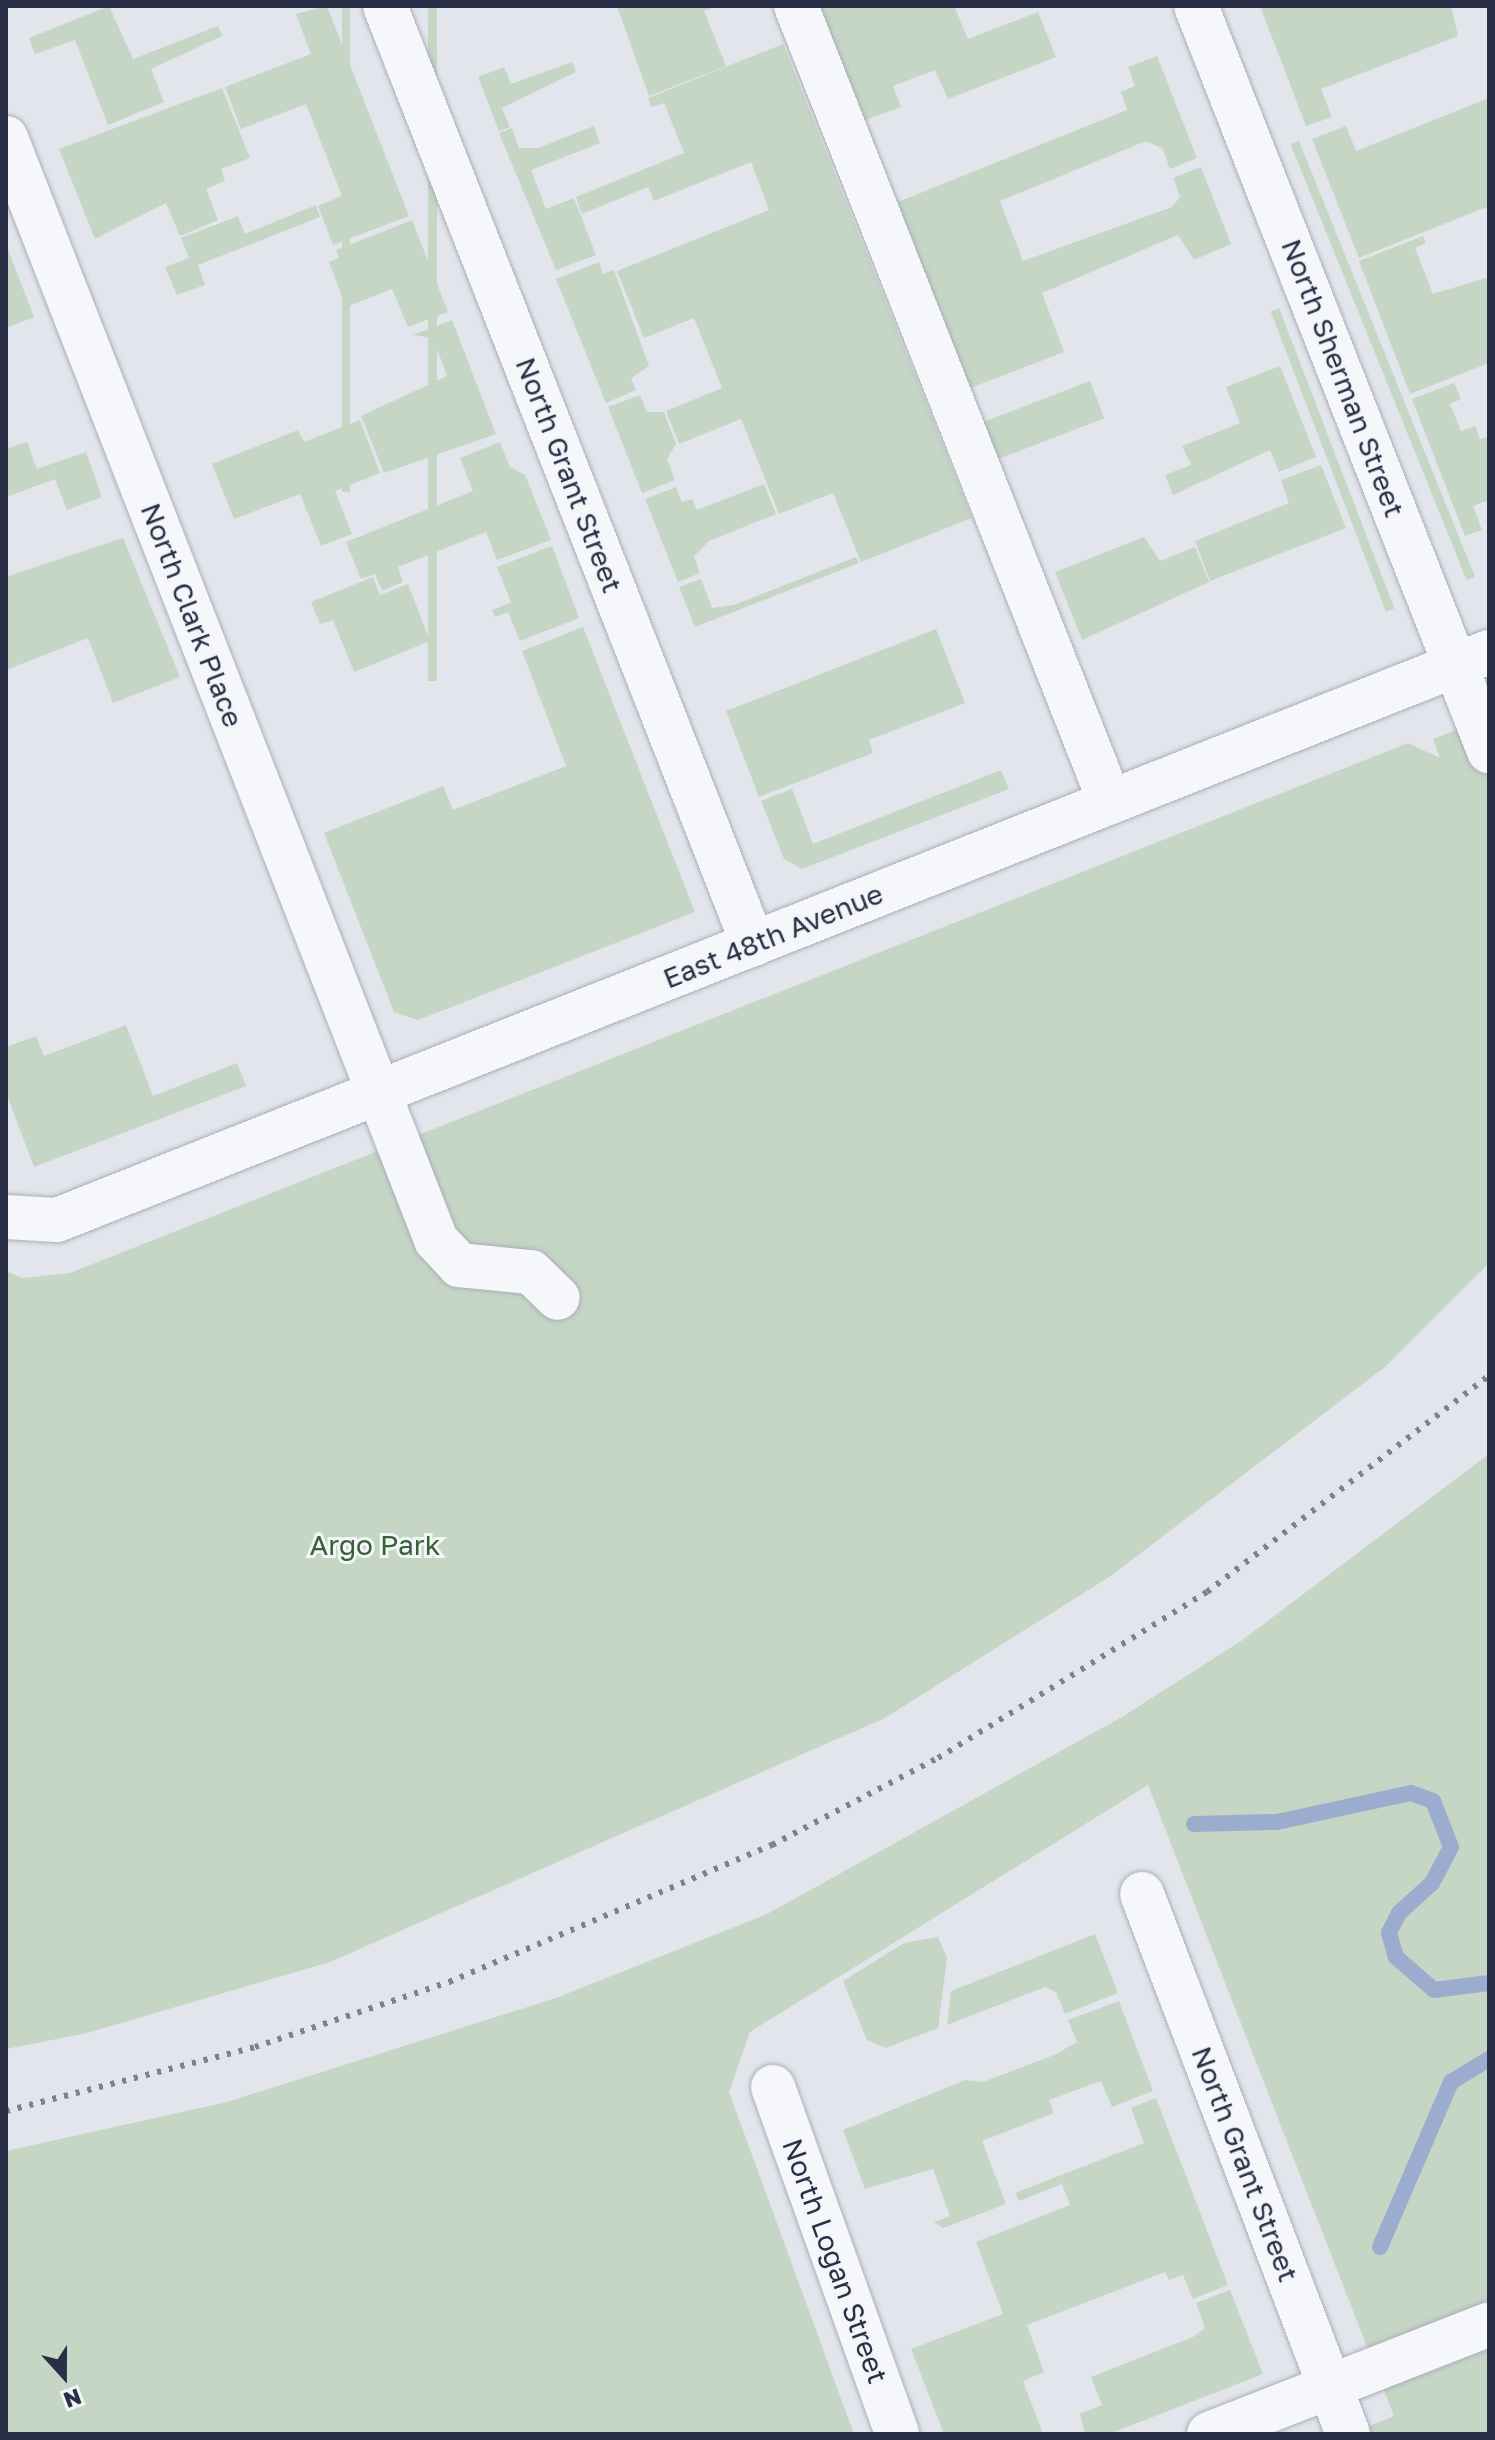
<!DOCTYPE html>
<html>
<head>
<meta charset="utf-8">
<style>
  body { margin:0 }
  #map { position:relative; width:1495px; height:2440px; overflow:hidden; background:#e3e5ec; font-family:"Golos Text",sans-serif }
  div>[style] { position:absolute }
  .green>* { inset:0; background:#c5d6c4; transform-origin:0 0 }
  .stream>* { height:16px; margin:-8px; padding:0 8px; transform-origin:8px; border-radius:8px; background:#9cacce }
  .roads { filter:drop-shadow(0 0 2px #abaeba) drop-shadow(0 0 2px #abaeba) }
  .minor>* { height:44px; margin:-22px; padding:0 22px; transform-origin:22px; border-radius:22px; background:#f6f7fa }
  .rail>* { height:6px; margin-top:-3px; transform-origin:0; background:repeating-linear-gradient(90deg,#7b8197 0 4px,transparent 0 12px) }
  span { translate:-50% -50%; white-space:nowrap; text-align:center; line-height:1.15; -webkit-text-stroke:6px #f3f5f9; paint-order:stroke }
  .street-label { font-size:28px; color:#292f46 }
  .park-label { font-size:28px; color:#366236 }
  .frame { position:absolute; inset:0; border:8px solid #292f46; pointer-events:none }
  .north { position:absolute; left:24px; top:2336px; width:80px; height:80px; -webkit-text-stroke:6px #f3f5f9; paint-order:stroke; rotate:159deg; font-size:22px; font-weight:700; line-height:32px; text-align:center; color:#292f46 }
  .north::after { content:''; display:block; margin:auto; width:28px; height:36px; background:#292f46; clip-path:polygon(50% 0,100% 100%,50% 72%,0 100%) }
</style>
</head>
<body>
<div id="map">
  <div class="green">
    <div style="clip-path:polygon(109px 6px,133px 59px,218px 26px,222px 36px,151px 69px,164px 102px,108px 125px,75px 40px,35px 54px,29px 38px)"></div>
    <div style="clip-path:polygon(327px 6px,409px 216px,333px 245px,318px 206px,342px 196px,306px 104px,241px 129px,225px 87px,311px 54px,296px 14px)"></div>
    <div style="left:342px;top:6px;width:8px;height:486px"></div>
    <div style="left:428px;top:6px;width:9px;height:675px"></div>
    <div style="clip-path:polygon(617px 6px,716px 6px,704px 11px,726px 66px,649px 96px)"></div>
    <div style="clip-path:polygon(813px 6px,954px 6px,968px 39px,1038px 12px,1056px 57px,948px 99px,935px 70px,893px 86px,901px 107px,858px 123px)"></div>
    <div style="clip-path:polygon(1260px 6px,1451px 6px,1458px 36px,1321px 89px,1332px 117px,1306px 126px)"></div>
    <div style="clip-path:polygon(783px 44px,972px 518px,861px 562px,833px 493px,779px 514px,741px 419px,679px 444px,666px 411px,722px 388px,694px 318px,644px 338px,617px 271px,769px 210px,751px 162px,654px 201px,648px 187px,582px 214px,576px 197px,684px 153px,664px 103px,651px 107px,648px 98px)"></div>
    <div style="clip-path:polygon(1157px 56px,1197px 158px,1170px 169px,1163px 149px,1146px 141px,1000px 201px,1023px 261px,1172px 207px,1180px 197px,1173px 178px,1201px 167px,1231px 244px,1194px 260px,1178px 235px,1042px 293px,1064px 352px,965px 390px,898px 202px,1127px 110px,1121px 92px,1135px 86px,1128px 67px)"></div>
    <div style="clip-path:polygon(572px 62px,576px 72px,502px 108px,510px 127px,499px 131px,478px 77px,504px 67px,511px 84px)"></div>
    <div style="clip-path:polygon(222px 88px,250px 158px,221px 169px,225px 181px,206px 189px,218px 220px,180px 236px,166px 203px,95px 239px,59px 149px)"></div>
    <div style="clip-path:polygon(1489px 98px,1489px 206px,1359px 258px,1312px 139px,1346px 126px,1356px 151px)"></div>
    <div style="clip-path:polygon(594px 126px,600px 143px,531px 170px,546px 209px,574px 198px,596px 255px,556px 270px,499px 133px,512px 128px,519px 148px,538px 148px)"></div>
    <div style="left:1299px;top:141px;width:470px;height:9px;rotate:68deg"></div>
    <div style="clip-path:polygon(316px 205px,320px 217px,198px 265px,205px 285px,177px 295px,165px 267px,189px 258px,181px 238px,238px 216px,245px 234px)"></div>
    <div style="clip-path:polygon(412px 220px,448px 312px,408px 327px,392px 289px,346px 307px,329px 262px,339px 258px,336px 250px)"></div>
    <div style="clip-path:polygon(1423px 236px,1426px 243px,1415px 248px,1433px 294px,1489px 277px,1489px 363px,1410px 394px,1359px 261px)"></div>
    <div style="clip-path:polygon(6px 244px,34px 317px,6px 328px)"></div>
    <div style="clip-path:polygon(599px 262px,603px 274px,614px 270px,649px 366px,631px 378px,636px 390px,606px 403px,556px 279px)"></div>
    <div style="left:1279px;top:308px;width:322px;height:9px;rotate:69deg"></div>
    <div style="clip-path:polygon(452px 320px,496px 434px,384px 473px,361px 416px,447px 376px,433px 338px,413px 335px)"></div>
    <div style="clip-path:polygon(1280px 366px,1316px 457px,1279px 472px,1270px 450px,1173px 495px,1165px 475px,1191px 465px,1182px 446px,1240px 423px,1226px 387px)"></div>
    <div style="left:1090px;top:381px;width:40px;height:119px;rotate:69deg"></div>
    <div style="clip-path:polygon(1454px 383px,1461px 399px,1450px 404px,1461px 431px,1475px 426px,1480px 439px,1489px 436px,1489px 500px,1473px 506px,1482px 530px,1465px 536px,1412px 399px)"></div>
    <div style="clip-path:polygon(640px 395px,647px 412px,664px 412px,676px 444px,667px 459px,675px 480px,642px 493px,608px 407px)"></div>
    <div style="clip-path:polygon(360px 420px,380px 473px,335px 491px,352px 534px,321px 546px,300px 494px,234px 519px,212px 464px,298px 430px,304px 442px)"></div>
    <div style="clip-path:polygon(27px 442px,37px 469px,86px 452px,102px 497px,67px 510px,55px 479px,6px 497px,6px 449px)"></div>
    <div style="clip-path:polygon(500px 442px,510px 467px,525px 475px,551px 540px,497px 560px,486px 532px,398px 567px,403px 582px,382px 591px,375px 574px,361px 579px,346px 542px,473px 491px,460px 458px)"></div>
    <div style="clip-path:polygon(1321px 465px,1346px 528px,1210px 581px,1195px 541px,1289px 503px,1281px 480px)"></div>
    <div style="clip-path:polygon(764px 484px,776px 514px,709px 541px,694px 556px,700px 573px,678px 582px,645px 499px,676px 487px,682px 502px,692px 499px,697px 510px)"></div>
    <div style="clip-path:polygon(1144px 537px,1160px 561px,1195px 547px,1209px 582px,1082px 640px,1055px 572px)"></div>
    <div style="clip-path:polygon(123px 538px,180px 677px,113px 703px,88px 638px,6px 670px,6px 577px)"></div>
    <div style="clip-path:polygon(552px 546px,579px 618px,520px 641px,508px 612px,495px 617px,492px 610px,511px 602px,497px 567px)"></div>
    <div style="clip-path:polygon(856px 557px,859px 563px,695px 627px,679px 587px,701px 579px,712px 608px,734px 605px)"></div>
    <div style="clip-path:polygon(373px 577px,380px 595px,408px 584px,430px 641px,354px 672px,333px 620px,320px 624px,311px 602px)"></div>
    <div style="clip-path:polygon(583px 627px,695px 912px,418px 1020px,394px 1012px,324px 833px,443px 786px,453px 810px,566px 766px,522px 651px)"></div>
    <div style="clip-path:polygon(936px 629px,965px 703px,869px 740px,873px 753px,759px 797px,726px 711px)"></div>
    <div style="clip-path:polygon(1489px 717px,1489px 1263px,1385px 1367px,1112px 1575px,885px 1718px,330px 1962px,87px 2033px,6px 2049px,6px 1271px,22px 1278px,70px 1273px,1408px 743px,1440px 758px,1433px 739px)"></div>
    <div style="clip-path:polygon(1001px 770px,1009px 789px,802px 869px,784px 859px,761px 801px,792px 789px,813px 844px)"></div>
    <div style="clip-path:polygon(126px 1025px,153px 1096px,237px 1063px,246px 1086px,34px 1167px,6px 1093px,6px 1047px,36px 1036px,44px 1056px)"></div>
    <div style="clip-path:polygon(1489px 1454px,1489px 2434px,1350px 2434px,1394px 2416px,1148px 1785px,750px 2032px,729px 2092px,854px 2434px,6px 2434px,6px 2151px,227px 2102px,556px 1998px,767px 1914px,1122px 1717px,1241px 1641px)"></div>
    <div style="clip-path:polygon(1095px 1934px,1118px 1993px,1065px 2014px,1056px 1992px,1045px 1987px,947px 2025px,951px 1991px)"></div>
    <div style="clip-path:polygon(938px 1937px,947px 1958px,938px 2028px,886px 2048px,867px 2040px,843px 1981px,904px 1943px)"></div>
    <div style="clip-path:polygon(1119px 2001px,1153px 2091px,1112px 2107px,1101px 2081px,1049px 2100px,1054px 2113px,982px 2141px,1006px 2204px,943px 2228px,934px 2222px,950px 2216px,933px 2169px,865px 2189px,843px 2130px,965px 2080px,983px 2082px,1054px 2055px,1077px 2042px,1068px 2020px)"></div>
    <div style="clip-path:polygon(1156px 2098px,1228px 2285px,1193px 2299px,1183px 2275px,1169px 2280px,1165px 2272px,1027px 2325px,1044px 2372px,1023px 2381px,1043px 2434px,944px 2434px,911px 2349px,1003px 2314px,976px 2242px,1070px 2205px,1062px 2184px,1019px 2201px,1015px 2193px,1144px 2143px,1131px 2108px)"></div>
    <div style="clip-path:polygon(1230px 2290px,1263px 2374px,1109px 2434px,1085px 2434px,1080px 2414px,1102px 2405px,1091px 2377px,1193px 2337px,1205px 2328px,1196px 2303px)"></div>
  </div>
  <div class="stream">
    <div style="left:1194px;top:1824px;width:83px;rotate:-1.4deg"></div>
    <div style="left:1277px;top:1822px;width:137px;rotate:-12.2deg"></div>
    <div style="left:1411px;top:1793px;width:23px;rotate:20deg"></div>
    <div style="left:1433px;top:1801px;width:49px;rotate:68.6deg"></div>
    <div style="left:1451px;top:1847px;width:41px;rotate:117.8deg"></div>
    <div style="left:1432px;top:1883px;width:45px;rotate:137.7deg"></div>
    <div style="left:1399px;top:1913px;width:22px;rotate:117deg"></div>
    <div style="left:1389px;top:1933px;width:25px;rotate:74deg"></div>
    <div style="left:1396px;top:1957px;width:50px;rotate:41deg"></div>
    <div style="left:1434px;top:1990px;width:55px;rotate:-7.3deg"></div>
    <div style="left:1380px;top:2247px;width:180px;rotate:-66.7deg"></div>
    <div style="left:1451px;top:2082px;width:44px;rotate:-31.2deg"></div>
  </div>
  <div class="roads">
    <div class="minor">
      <div style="left:385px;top:6px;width:1008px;rotate:68.58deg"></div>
      <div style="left:796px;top:6px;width:856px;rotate:68.47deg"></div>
      <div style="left:1196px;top:6px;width:801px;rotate:68.53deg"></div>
      <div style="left:6px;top:138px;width:1183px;rotate:68.68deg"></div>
      <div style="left:436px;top:1240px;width:34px;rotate:47deg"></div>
      <div style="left:459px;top:1265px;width:72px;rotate:5.6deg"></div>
      <div style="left:531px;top:1272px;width:37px;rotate:44deg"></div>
      <div style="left:6px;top:1217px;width:51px;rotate:3.4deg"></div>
      <div style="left:57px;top:1220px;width:1541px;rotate:-21.64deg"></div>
      <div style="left:1142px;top:1894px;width:578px;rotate:69.12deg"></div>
      <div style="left:773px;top:2087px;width:368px;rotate:70.3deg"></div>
      <div style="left:1209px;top:2434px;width:301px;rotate:-21.4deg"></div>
    </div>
  </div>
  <div class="rail">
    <div style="left:6px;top:2111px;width:257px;rotate:-14.4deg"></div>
    <div style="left:255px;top:2047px;width:205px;rotate:-18.5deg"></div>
    <div style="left:449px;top:1982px;width:351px;rotate:-23deg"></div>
    <div style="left:772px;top:1845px;width:187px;rotate:-27.7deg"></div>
    <div style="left:938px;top:1758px;width:316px;rotate:-31.7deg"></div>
    <div style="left:1207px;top:1592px;width:355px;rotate:-37.5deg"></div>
  </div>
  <div class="street-label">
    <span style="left:1343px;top:378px;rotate:69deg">North Sherman Street</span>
    <span style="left:569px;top:475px;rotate:69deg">North Grant Street</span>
    <span style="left:192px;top:615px;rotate:69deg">North Clark Place</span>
    <span style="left:773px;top:936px;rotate:-22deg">East 48th Avenue</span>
    <span style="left:1245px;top:2164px;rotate:69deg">North Grant Street</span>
    <span style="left:835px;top:2261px;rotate:70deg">North Logan Street</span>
  </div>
  <div class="park-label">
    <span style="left:375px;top:1545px">Argo Park</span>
  </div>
  <div class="frame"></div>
  <div class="north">N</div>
</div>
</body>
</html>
